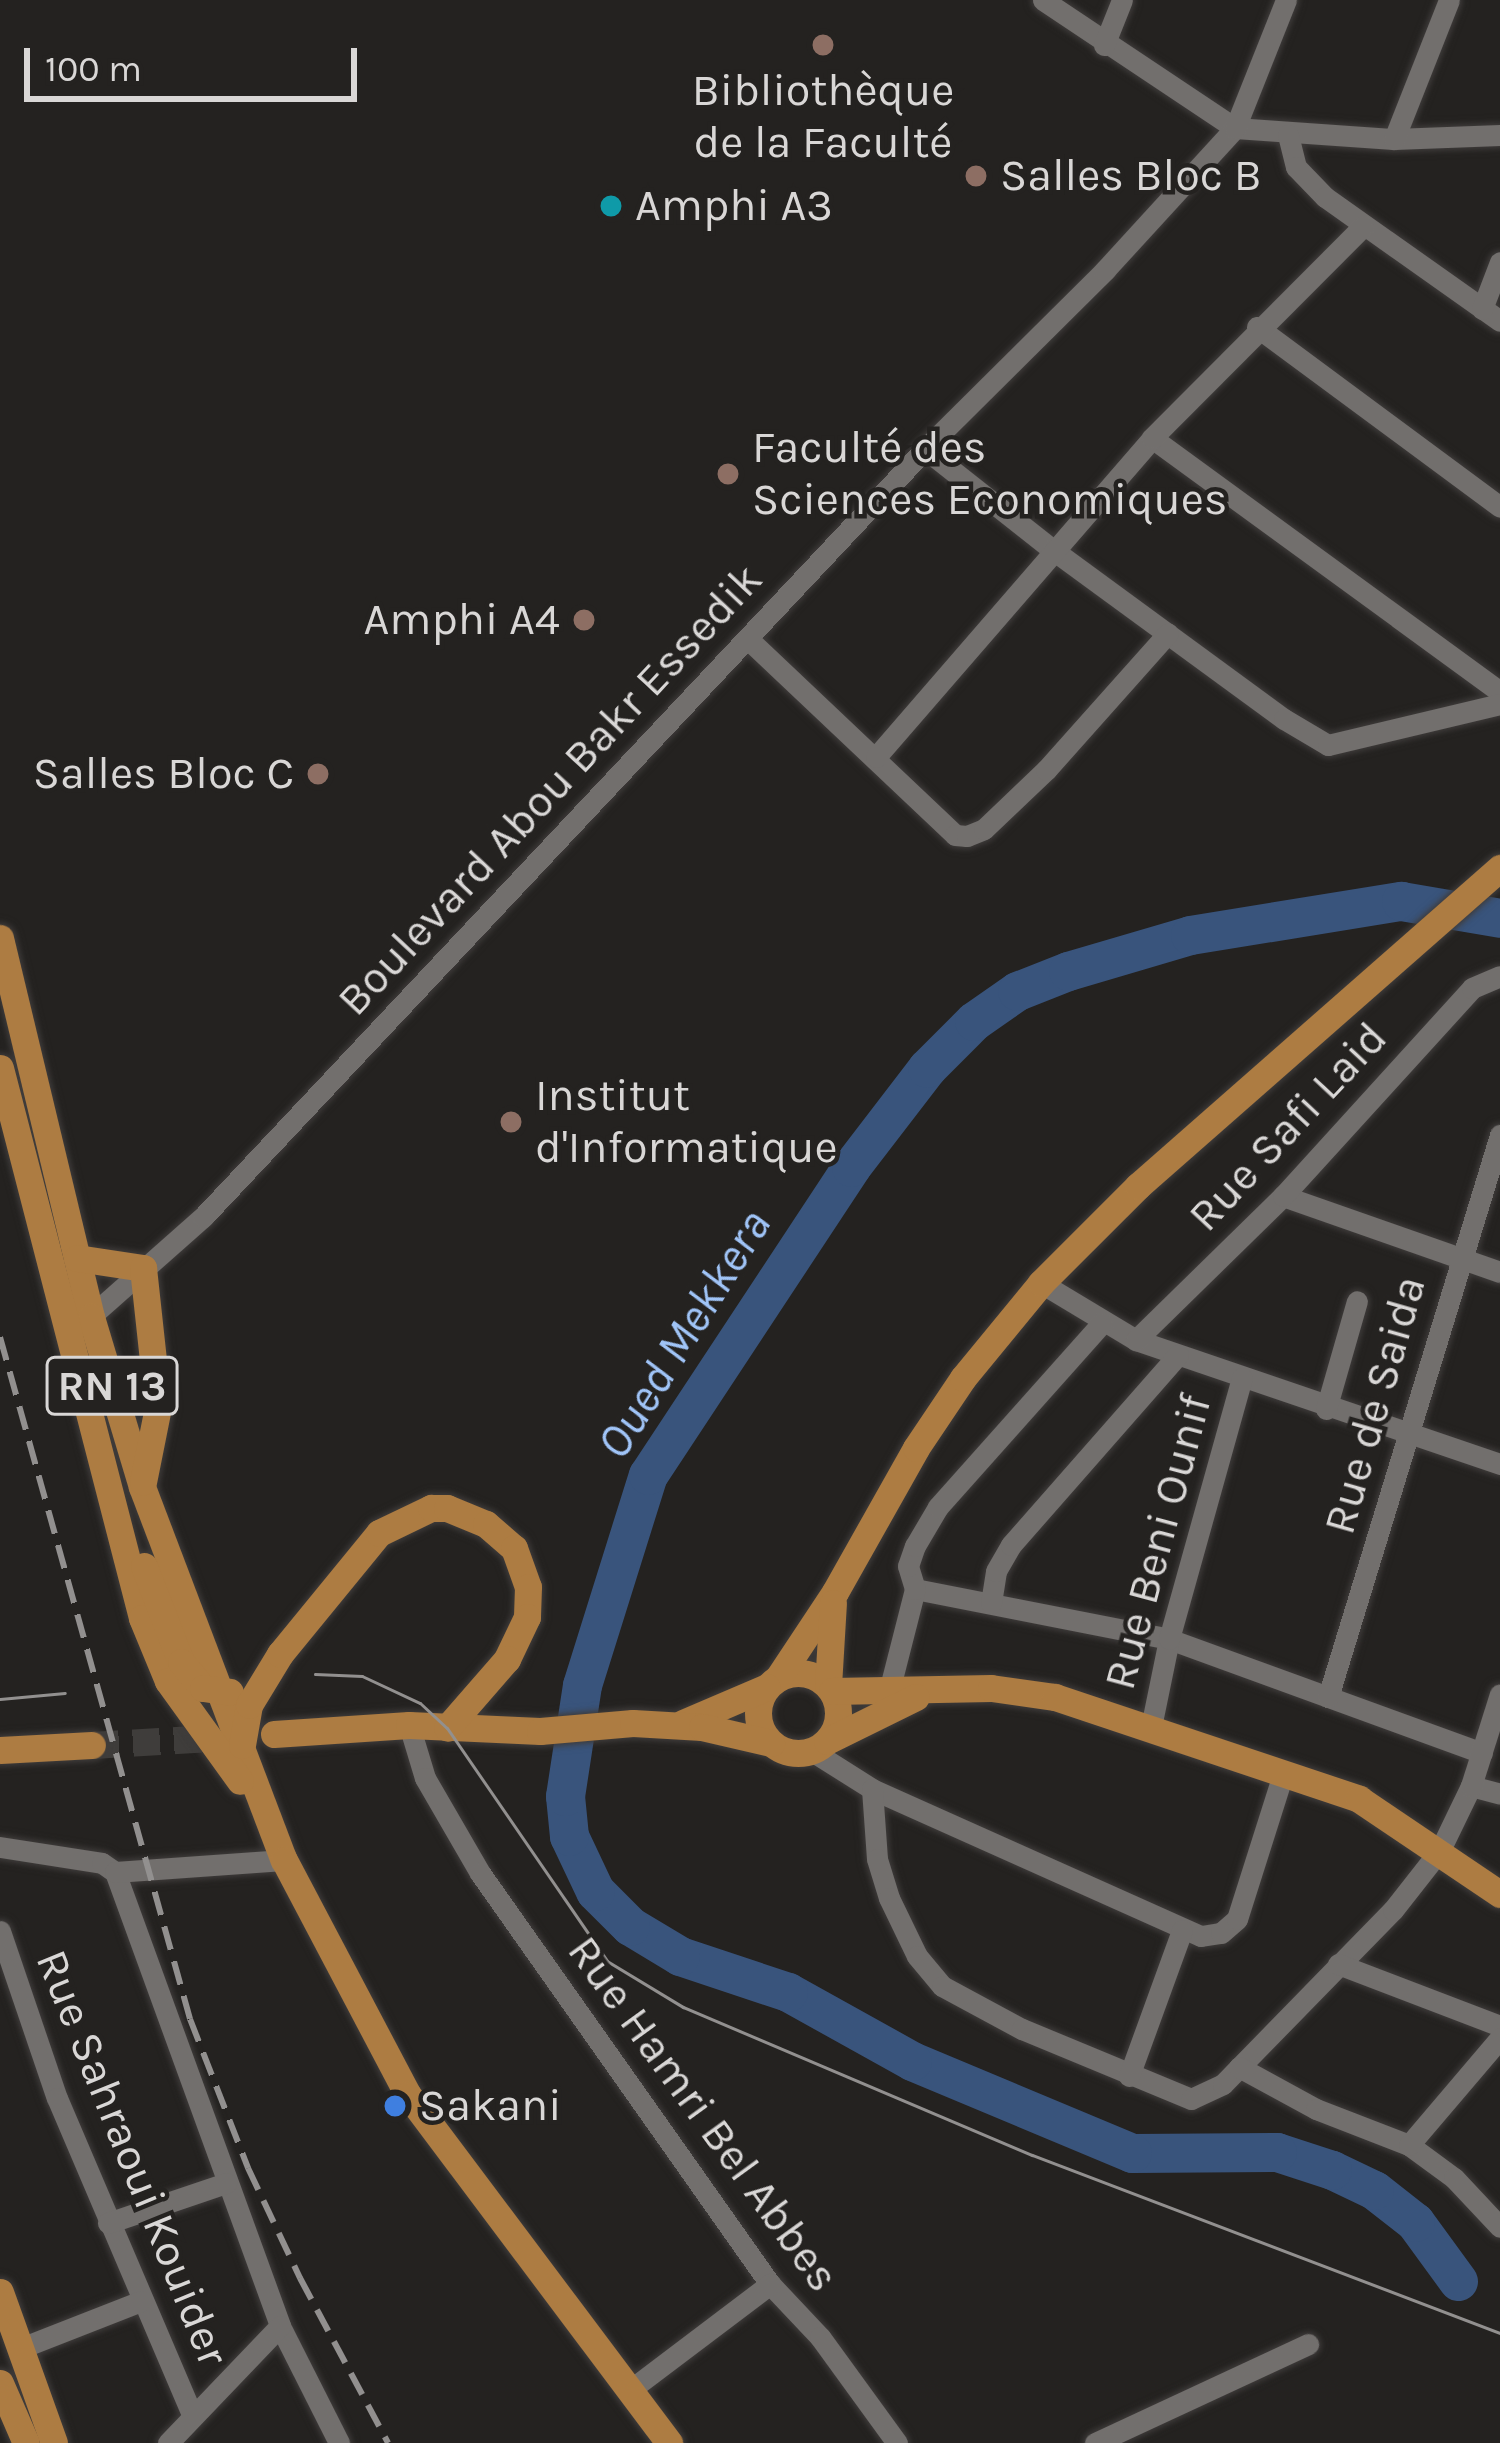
<!DOCTYPE html>
<html>
<head>
<meta charset="utf-8">
<style>
  body { margin:0 }
  #map { position:relative; width:1500px; height:2443px; overflow:hidden; background:#242220; font-family:Karla,sans-serif }
  div>[style] { position:absolute }
  .river>* { height:39px; margin:-19.5px; padding:0 19.5px; transform-origin:19.5px; border-radius:19.5px; background:#39547c }
  .major-tunnel>* { height:27px; margin-top:-13.5px; transform-origin:0; background:repeating-linear-gradient(90deg,#3f3d3b 0 27px,transparent 0 41px) }
  .roads { filter:drop-shadow(0 0 3px #3f3c3b) drop-shadow(0 0 3px #3f3c3b) }
  .minor>* { height:21px; margin:-10.5px; padding:0 10.5px; transform-origin:10.5px; border-radius:10.5px; background:#726f6d }
  .major>* { height:27px; margin:-13.5px; padding:0 13.5px; transform-origin:13.5px; border-radius:13.5px; background:#ad7c42 }
  .major>.ring { margin:-13.5px; padding:0; box-sizing:content-box; background:none; border:27px solid #ad7c42; border-radius:50% }
  .tram>* { height:3px; margin:-1.5px; padding:0 1.5px; transform-origin:1.5px; border-radius:1.5px; background:#92908f }
  .rail>* { height:6px; margin-top:-3px; transform-origin:0; background:repeating-linear-gradient(90deg,#92908f 0 24px,transparent 0 36px) }
  .dots>* { width:33px; height:33px; translate:-50% -50%; box-sizing:border-box; border:6px solid #242220; border-radius:50% }
  span { translate:-50% -50%; white-space:nowrap; text-align:center; line-height:1.15; -webkit-text-stroke:9px #242220; paint-order:stroke }
  .shield-label span { padding:3px 9px; background:#242220; border:3px solid; border-radius:9px; -webkit-text-stroke-width:0 }
  .shield-label { font-size:42px; color:#d9d7d6; font-weight:700 }
  .poi-label { font-size:45px; color:#d9d7d6 }
  .left { translate:0 -50%; text-align:left }
  .right { translate:-100% -50%; text-align:right }
  .street-label { font-size:45px; color:#d9d7d6 }
  .water-label { font-size:48px; color:#a0c4f7; font-style:italic }
  .scale { position:absolute; left:24px; top:48px; width:333px; height:54px; box-sizing:border-box; border:6px solid #d9d7d6; border-top:0; padding-left:15px; font-size:36px; line-height:42px; white-space:nowrap; color:#d9d7d6; -webkit-text-stroke:9px #242220; paint-order:stroke }
</style>
</head>
<body>
<div id="map">
  <div class="river">
    <div style="left:1458px;top:2281px;width:73px;rotate:-126.1deg"></div>
    <div style="left:1415px;top:2222px;width:52px;rotate:-142deg"></div>
    <div style="left:1374px;top:2190px;width:47px;rotate:-154.5deg"></div>
    <div style="left:1332px;top:2170px;width:58px;rotate:-161.9deg"></div>
    <div style="left:1277px;top:2152px;width:145px;rotate:179.6deg"></div>
    <div style="left:1132px;top:2153px;width:238px;rotate:-157.3deg"></div>
    <div style="left:912px;top:2061px;width:142px;rotate:-150.9deg"></div>
    <div style="left:788px;top:1992px;width:114px;rotate:-161.6deg"></div>
    <div style="left:680px;top:1956px;width:58px;rotate:-149deg"></div>
    <div style="left:630px;top:1926px;width:49px;rotate:-135deg"></div>
    <div style="left:595px;top:1891px;width:61px;rotate:-115.3deg"></div>
    <div style="left:569px;top:1836px;width:40px;rotate:-95.7deg"></div>
    <div style="left:565px;top:1796px;width:112px;rotate:-81.3deg"></div>
    <div style="left:582px;top:1685px;width:220px;rotate:-72.6deg"></div>
    <div style="left:648px;top:1475px;width:369px;rotate:-56.6deg"></div>
    <div style="left:851px;top:1167px;width:125px;rotate:-52.5deg"></div>
    <div style="left:927px;top:1068px;width:66px;rotate:-45deg"></div>
    <div style="left:974px;top:1021px;width:52px;rotate:-34.9deg"></div>
    <div style="left:1017px;top:991px;width:55px;rotate:-21.4deg"></div>
    <div style="left:1068px;top:971px;width:127px;rotate:-16.4deg"></div>
    <div style="left:1190px;top:935px;width:214px;rotate:-9.2deg"></div>
    <div style="left:1401px;top:901px;width:100px;rotate:9.7deg"></div>
  </div>
  <div class="major-tunnel">
    <div style="left:92px;top:1745px;width:136px;rotate:-3.4deg"></div>
  </div>
  <div class="roads">
    <div class="minor">
      <div style="left:1043px;top:0;width:231px;rotate:33.7deg"></div>
      <div style="left:1235px;top:128px;width:159px;rotate:4deg"></div>
      <div style="left:1394px;top:139px;width:106px;rotate:-2.2deg"></div>
      <div style="left:1104px;top:45px;width:48px;rotate:-68.2deg"></div>
      <div style="left:1288px;top:135px;width:33px;rotate:76deg"></div>
      <div style="left:1296px;top:167px;width:42px;rotate:46deg"></div>
      <div style="left:1325px;top:197px;width:214px;rotate:35.3deg"></div>
      <div style="left:1394px;top:139px;width:149px;rotate:-68.4deg"></div>
      <div style="left:1482px;top:309px;width:50px;rotate:-69deg"></div>
      <div style="left:1257px;top:327px;width:302px;rotate:36.5deg"></div>
      <div style="left:1152px;top:438px;width:431px;rotate:36.1deg"></div>
      <div style="left:925px;top:449px;width:163px;rotate:38.3deg"></div>
      <div style="left:1053px;top:550px;width:286px;rotate:36.2deg"></div>
      <div style="left:1284px;top:719px;width:51px;rotate:30.6deg"></div>
      <div style="left:1328px;top:745px;width:177px;rotate:-13.4deg"></div>
      <div style="left:748px;top:639px;width:285px;rotate:43.4deg"></div>
      <div style="left:955px;top:835px;width:12px;rotate:5deg"></div>
      <div style="left:967px;top:836px;width:18px;rotate:-22deg"></div>
      <div style="left:984px;top:829px;width:86px;rotate:-43.6deg"></div>
      <div style="left:1046px;top:770px;width:183px;rotate:-48.3deg"></div>
      <div style="left:876px;top:757px;width:422px;rotate:-49.1deg"></div>
      <div style="left:1152px;top:438px;width:298px;rotate:-45.1deg"></div>
      <div style="left:1283px;top:1196px;width:230px;rotate:19.3deg"></div>
      <div style="left:1041px;top:1283px;width:111px;rotate:31deg"></div>
      <div style="left:1136px;top:1340px;width:385px;rotate:18.8deg"></div>
      <div style="left:82px;top:1324px;width:162px;rotate:-41.5deg"></div>
      <div style="left:203px;top:1217px;width:1054px;rotate:-46.77deg"></div>
      <div style="left:925px;top:449px;width:254px;rotate:-44.8deg"></div>
      <div style="left:1105px;top:270px;width:193px;rotate:-47.5deg"></div>
      <div style="left:1235px;top:128px;width:138px;rotate:-68.3deg"></div>
      <div style="left:1136px;top:1340px;width:206px;rotate:-44.4deg"></div>
      <div style="left:1283px;top:1196px;width:281px;rotate:-47.7deg"></div>
      <div style="left:1472px;top:988px;width:30px;rotate:-23deg"></div>
      <div style="left:1326px;top:1409px;width:112px;rotate:-74deg"></div>
      <div style="left:915px;top:1589px;width:259px;rotate:11.1deg"></div>
      <div style="left:1169px;top:1639px;width:333px;rotate:20deg"></div>
      <div style="left:991px;top:1603px;width:32px;rotate:-81deg"></div>
      <div style="left:996px;top:1571px;width:30px;rotate:-60deg"></div>
      <div style="left:1011px;top:1545px;width:253px;rotate:-48.7deg"></div>
      <div style="left:889px;top:1691px;width:105px;rotate:-75.7deg"></div>
      <div style="left:915px;top:1589px;width:24px;rotate:-107deg"></div>
      <div style="left:908px;top:1566px;width:21px;rotate:-71deg"></div>
      <div style="left:915px;top:1546px;width:45px;rotate:-59.5deg"></div>
      <div style="left:938px;top:1507px;width:246px;rotate:-48.3deg"></div>
      <div style="left:1328px;top:1697px;width:588px;rotate:-72.98deg"></div>
      <div style="left:409px;top:1725px;width:55px;rotate:73.2deg"></div>
      <div style="left:425px;top:1778px;width:110px;rotate:59.9deg"></div>
      <div style="left:480px;top:1873px;width:503px;rotate:54.79deg"></div>
      <div style="left:770px;top:2284px;width:73px;rotate:46.7deg"></div>
      <div style="left:820px;top:2337px;width:131px;rotate:54deg"></div>
      <div style="left:1151px;top:1727px;width:90px;rotate:-78.4deg"></div>
      <div style="left:1169px;top:1639px;width:271px;rotate:-74.4deg"></div>
      <div style="left:812px;top:1751px;width:71px;rotate:32.3deg"></div>
      <div style="left:872px;top:1789px;width:360px;rotate:24.1deg"></div>
      <div style="left:1201px;top:1936px;width:20px;rotate:-9deg"></div>
      <div style="left:1221px;top:1933px;width:21px;rotate:-41deg"></div>
      <div style="left:1237px;top:1919px;width:152px;rotate:-72.4deg"></div>
      <div style="left:1471px;top:1786px;width:30px;rotate:15deg"></div>
      <div style="left:872px;top:1789px;width:70px;rotate:85.9deg"></div>
      <div style="left:877px;top:1859px;width:41px;rotate:72.9deg"></div>
      <div style="left:889px;top:1898px;width:64px;rotate:64.2deg"></div>
      <div style="left:917px;top:1956px;width:39px;rotate:50deg"></div>
      <div style="left:942px;top:1986px;width:91px;rotate:28.3deg"></div>
      <div style="left:1022px;top:2029px;width:183px;rotate:22.5deg"></div>
      <div style="left:1191px;top:2099px;width:35px;rotate:-25deg"></div>
      <div style="left:1223px;top:2084px;width:243px;rotate:-45.7deg"></div>
      <div style="left:1393px;top:1910px;width:76px;rotate:-51.9deg"></div>
      <div style="left:1440px;top:1850px;width:71px;rotate:-64.2deg"></div>
      <div style="left:1471px;top:1786px;width:96px;rotate:-72.5deg"></div>
      <div style="left:0;top:1847px;width:103px;rotate:8.9deg"></div>
      <div style="left:102px;top:1863px;width:16px;rotate:35deg"></div>
      <div style="left:115px;top:1872px;width:483px;rotate:70deg"></div>
      <div style="left:280px;top:2326px;width:131px;rotate:63.2deg"></div>
      <div style="left:115px;top:1872px;width:169px;rotate:-4.1deg"></div>
      <div style="left:0;top:1931px;width:176px;rotate:71.2deg"></div>
      <div style="left:57px;top:2098px;width:344px;rotate:66.9deg"></div>
      <div style="left:1338px;top:1964px;width:173px;rotate:20.9deg"></div>
      <div style="left:1239px;top:2067px;width:88px;rotate:28.6deg"></div>
      <div style="left:1316px;top:2109px;width:100px;rotate:21.2deg"></div>
      <div style="left:1409px;top:2145px;width:56px;rotate:36.3deg"></div>
      <div style="left:1454px;top:2178px;width:67px;rotate:46.8deg"></div>
      <div style="left:1129px;top:2076px;width:155px;rotate:-70deg"></div>
      <div style="left:1409px;top:2145px;width:140px;rotate:-49.6deg"></div>
      <div style="left:108px;top:2223px;width:125px;rotate:-18.7deg"></div>
      <div style="left:21px;top:2348px;width:129px;rotate:-21.4deg"></div>
      <div style="left:630px;top:2390px;width:176px;rotate:-37.1deg"></div>
      <div style="left:168px;top:2443px;width:162px;rotate:-46.3deg"></div>
      <div style="left:1095px;top:2443px;width:235px;rotate:-24.9deg"></div>
    </div>
    <div class="major">
      <div style="left:0;top:938px;width:390px;rotate:76.5deg"></div>
      <div style="left:91px;top:1317px;width:177px;rotate:73.3deg"></div>
      <div style="left:142px;top:1487px;width:399px;rotate:69.2deg"></div>
      <div style="left:284px;top:1860px;width:266px;rotate:62.2deg"></div>
      <div style="left:408px;top:2095px;width:435px;rotate:53.1deg"></div>
      <div style="left:0;top:1068px;width:568px;rotate:75.52deg"></div>
      <div style="left:142px;top:1618px;width:68px;rotate:67.6deg"></div>
      <div style="left:168px;top:1681px;width:123px;rotate:54.2deg"></div>
      <div style="left:77px;top:1258px;width:67px;rotate:8.6deg"></div>
      <div style="left:143px;top:1268px;width:140px;rotate:83.8deg"></div>
      <div style="left:158px;top:1407px;width:76px;rotate:101.3deg"></div>
      <div style="left:144px;top:1566px;width:103px;rotate:68.9deg"></div>
      <div style="left:181px;top:1662px;width:34px;rotate:50deg"></div>
      <div style="left:203px;top:1688px;width:27px;rotate:8deg"></div>
      <div class="ring" style="left:758px;top:1673px;width:53px;height:53px"></div>
      <div style="left:778px;top:1678px;width:103px;rotate:-56.5deg"></div>
      <div style="left:835px;top:1592px;width:165px;rotate:-60.6deg"></div>
      <div style="left:916px;top:1448px;width:84px;rotate:-56.1deg"></div>
      <div style="left:963px;top:1378px;width:123px;rotate:-50.6deg"></div>
      <div style="left:1041px;top:1283px;width:137px;rotate:-45deg"></div>
      <div style="left:1138px;top:1186px;width:482px;rotate:-41.3deg"></div>
      <div style="left:828px;top:1686px;width:83px;rotate:-86.6deg"></div>
      <div style="left:832px;top:1691px;width:159px;rotate:-1.1deg"></div>
      <div style="left:991px;top:1688px;width:65px;rotate:8deg"></div>
      <div style="left:1055px;top:1697px;width:321px;rotate:18.5deg"></div>
      <div style="left:1359px;top:1799px;width:170px;rotate:34deg"></div>
      <div style="left:683px;top:1723px;width:91px;rotate:-23.2deg"></div>
      <div style="left:274px;top:1734px;width:135px;rotate:-3.8deg"></div>
      <div style="left:409px;top:1725px;width:131px;rotate:2.6deg"></div>
      <div style="left:540px;top:1731px;width:93px;rotate:-4.9deg"></div>
      <div style="left:633px;top:1723px;width:69px;rotate:3.3deg"></div>
      <div style="left:702px;top:1727px;width:71px;rotate:13.1deg"></div>
      <div style="left:827px;top:1741px;width:99px;rotate:-26.3deg"></div>
      <div style="left:242px;top:1745px;width:41px;rotate:-80.1deg"></div>
      <div style="left:249px;top:1705px;width:60px;rotate:-58.7deg"></div>
      <div style="left:280px;top:1654px;width:156px;rotate:-50.7deg"></div>
      <div style="left:379px;top:1533px;width:58px;rotate:-25.7deg"></div>
      <div style="left:431px;top:1508px;width:16px"></div>
      <div style="left:447px;top:1508px;width:42px;rotate:22.3deg"></div>
      <div style="left:486px;top:1524px;width:37px;rotate:41deg"></div>
      <div style="left:514px;top:1548px;width:41px;rotate:70.3deg"></div>
      <div style="left:528px;top:1587px;width:30px;rotate:92deg"></div>
      <div style="left:527px;top:1617px;width:47px;rotate:115.5deg"></div>
      <div style="left:507px;top:1659px;width:91px;rotate:131deg"></div>
      <div style="left:0;top:1750px;width:92px;rotate:-3.1deg"></div>
      <div style="left:0;top:2292px;width:160px;rotate:70.3deg"></div>
      <div style="left:0;top:2383px;width:65px;rotate:66.6deg"></div>
    </div>
  </div>
  <div class="tram">
    <div style="left:315px;top:1674px;width:47px;rotate:2.4deg"></div>
    <div style="left:362px;top:1676px;width:64px;rotate:25deg"></div>
    <div style="left:420px;top:1703px;width:37px;rotate:43deg"></div>
    <div style="left:447px;top:1728px;width:283px;rotate:55.5deg"></div>
    <div style="left:607px;top:1961px;width:89px;rotate:31.2deg"></div>
    <div style="left:683px;top:2007px;width:379px;rotate:23deg"></div>
    <div style="left:1032px;top:2155px;width:501px;rotate:20.82deg"></div>
    <div style="left:0;top:1699px;width:65px;rotate:-5.3deg"></div>
  </div>
  <div class="rail">
    <div style="left:0;top:1337px;width:708px;rotate:74.43deg"></div>
    <div style="left:190px;top:2019px;width:160px;rotate:68.7deg"></div>
    <div style="left:248px;top:2168px;width:122px;rotate:64.7deg"></div>
    <div style="left:300px;top:2278px;width:187px;rotate:61.9deg"></div>
  </div>
  <div class="dots">
    <div style="left:823px;top:45px;background:#8d6e63"></div>
    <div style="left:976px;top:176px;background:#8d6e63"></div>
    <div style="left:611px;top:206px;background:#0f9aa8"></div>
    <div style="left:728px;top:474px;background:#8d6e63"></div>
    <div style="left:584px;top:620px;background:#8d6e63"></div>
    <div style="left:318px;top:774px;background:#8d6e63"></div>
    <div style="left:511px;top:1122px;background:#8d6e63"></div>
    <div style="left:395px;top:2106px;background:#3f7fe0"></div>
  </div>
  <div class="shield-label">
    <span style="left:112px;top:1386px">RN 13</span>
  </div>
  <div class="poi-label">
    <span style="left:823px;top:117px">Bibliothèque<br>de la Faculté</span>
    <span class="left" style="left:1000px;top:176px">Salles Bloc B</span>
    <span class="left" style="left:635px;top:206px">Amphi A3</span>
    <span class="left" style="left:752px;top:474px">Faculté des<br>Sciences Economiques</span>
    <span class="right" style="left:560px;top:620px">Amphi A4</span>
    <span class="right" style="left:294px;top:774px">Salles Bloc C</span>
    <span class="left" style="left:535px;top:1122px">Institut<br>d'Informatique</span>
    <span class="left" style="left:419px;top:2106px">Sakani</span>
  </div>
  <div class="street-label">
    <span style="left:550px;top:790px;rotate:-47deg">Boulevard Abou Bakr Essedik</span>
    <span style="left:1288px;top:1127px;rotate:-47deg">Rue Safi Laid</span>
    <span style="left:1375px;top:1405px;rotate:-74deg">Rue de Saida</span>
    <span style="left:1158px;top:1542px;rotate:-75deg">Rue Beni Ounif</span>
    <span style="left:703px;top:2114px;rotate:54deg">Rue Hamri Bel Abbes</span>
    <span style="left:132px;top:2158px;rotate:68deg">Rue Sahraoui Kouider</span>
  </div>
  <div class="water-label">
    <span style="left:684px;top:1334px;rotate:-58deg">Oued Mekkera</span>
  </div>
  <div class="scale">100 m</div>
</div>
</body>
</html>
